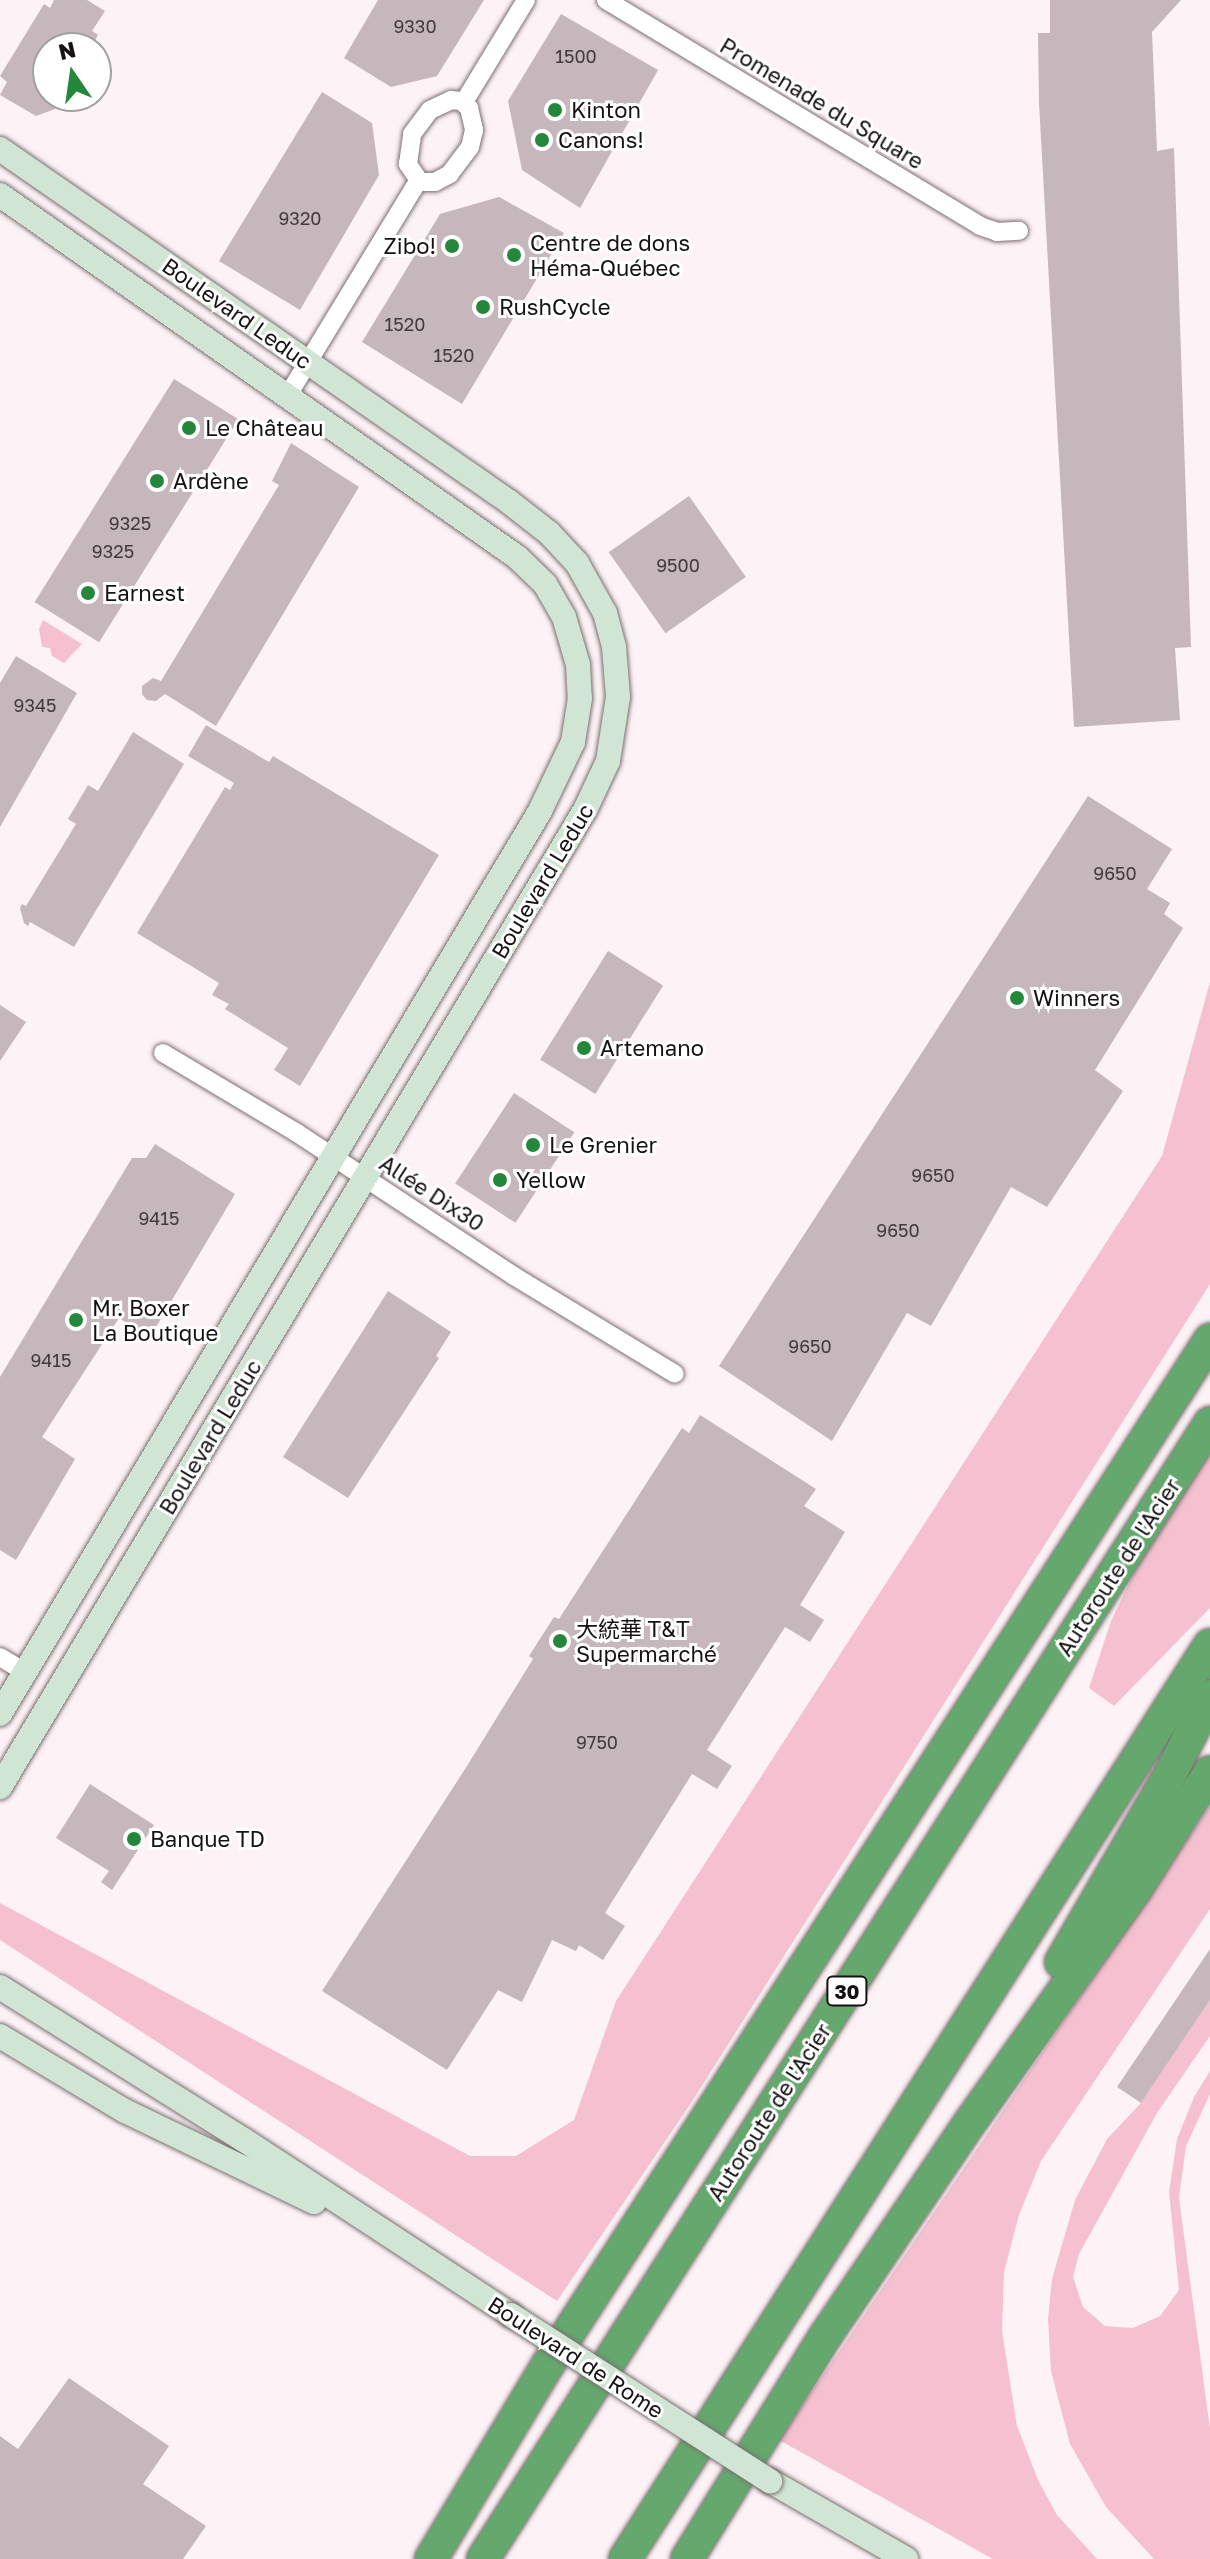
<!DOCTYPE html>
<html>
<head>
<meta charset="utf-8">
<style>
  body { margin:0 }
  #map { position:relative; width:1210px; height:2559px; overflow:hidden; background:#fdf2f5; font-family:"Golos Text","Noto Sans SC",sans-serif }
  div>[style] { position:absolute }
  .green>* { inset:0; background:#f5c1d0 }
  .building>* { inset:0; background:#c5b7bb; transform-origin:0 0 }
  .roads { filter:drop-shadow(0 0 2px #7b6f72) drop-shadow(0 0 2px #7b6f72) }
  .street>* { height:18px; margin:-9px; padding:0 9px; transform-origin:9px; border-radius:9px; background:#fff }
  .secondary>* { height:24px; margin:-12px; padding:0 12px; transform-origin:12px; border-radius:12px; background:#d0e5d3 }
  .highway>* { height:32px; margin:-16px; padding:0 16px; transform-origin:16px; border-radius:16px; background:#64a86d }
  .bridges { filter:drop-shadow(0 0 2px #7b6f72) drop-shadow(0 0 2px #7b6f72) }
  .secondary-bridge>* { height:24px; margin:-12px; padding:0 12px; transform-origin:12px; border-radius:12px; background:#d0e5d3 }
  .dots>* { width:22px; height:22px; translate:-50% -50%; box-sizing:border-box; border:4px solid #fff; border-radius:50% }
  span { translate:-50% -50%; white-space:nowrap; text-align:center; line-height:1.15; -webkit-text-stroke:6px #fff; paint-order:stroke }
  .number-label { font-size:18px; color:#423a3d }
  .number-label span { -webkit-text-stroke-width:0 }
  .shield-label span { padding:2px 6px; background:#fff; border:2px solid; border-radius:6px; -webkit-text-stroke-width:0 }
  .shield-label { font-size:20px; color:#161113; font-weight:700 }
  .street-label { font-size:22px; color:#161113 }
  .poi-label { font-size:22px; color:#161113 }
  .left { translate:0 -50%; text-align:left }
  .right { translate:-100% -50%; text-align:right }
  .north { position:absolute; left:32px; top:32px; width:80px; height:80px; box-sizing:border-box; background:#fff; border:2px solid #a2a0a1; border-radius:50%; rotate:347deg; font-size:22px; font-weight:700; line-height:32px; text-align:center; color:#161113 }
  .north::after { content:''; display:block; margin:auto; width:28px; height:36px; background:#24873b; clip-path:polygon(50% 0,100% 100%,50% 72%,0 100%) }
</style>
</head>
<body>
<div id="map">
  <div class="green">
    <div style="clip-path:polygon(43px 620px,82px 644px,64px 663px,52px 656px,50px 648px,42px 647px,39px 629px)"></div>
    <div style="clip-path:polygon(1210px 982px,1210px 1284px,689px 2106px,557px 2301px,0 1940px,0 1903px,470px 2156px,516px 2156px,574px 2120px,616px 2001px,1162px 1156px)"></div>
    <div style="clip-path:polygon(1210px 1450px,1210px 1608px,1114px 1706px,1089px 1688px,1111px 1621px,1146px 1549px)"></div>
    <div style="clip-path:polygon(1210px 1806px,1210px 1909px,1041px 2161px,1019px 2215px,1004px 2272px,1002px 2331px,1017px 2426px,1038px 2480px,1057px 2515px,1097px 2559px,993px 2559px,779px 2440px)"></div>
    <div style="clip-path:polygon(1210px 2000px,1210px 2036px,1157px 2113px,1079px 2254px,1073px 2277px,1083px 2307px,1105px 2326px,1133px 2328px,1160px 2316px,1179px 2290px,1169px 2192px,1177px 2139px,1194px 2097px,1210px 2071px,1210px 2094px,1186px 2146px,1179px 2198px,1210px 2429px,1210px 2559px,1154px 2559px,1106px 2507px,1070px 2444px,1051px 2371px,1048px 2319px,1052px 2279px,1075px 2200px,1107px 2139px,1141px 2103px)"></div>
  </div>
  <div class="building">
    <div style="clip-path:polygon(54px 0,87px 0,105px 11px,92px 31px,98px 35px,91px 48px,48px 48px,48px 96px,62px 96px,55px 109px,36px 116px,0 95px,7px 82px,0 76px,44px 4px,50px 8px)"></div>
    <div style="clip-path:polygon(378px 0,484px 0,437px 76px,391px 87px,344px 58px)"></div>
    <div style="clip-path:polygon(1050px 0,1181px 0,1152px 32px,1157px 151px,1174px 148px,1191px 647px,1175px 648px,1180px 720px,1074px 727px,1039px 103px,1038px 33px,1050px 33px)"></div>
    <div style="clip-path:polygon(561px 14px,658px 70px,580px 208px,522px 170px,508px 101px)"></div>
    <div style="clip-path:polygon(322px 92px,372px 123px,379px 175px,300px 310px,219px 261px)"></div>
    <div style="clip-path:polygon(499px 197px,564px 233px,462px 404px,362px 342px,440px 214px)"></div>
    <div style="left:174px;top:379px;width:76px;height:263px;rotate:32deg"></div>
    <div style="clip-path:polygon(291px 443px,359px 487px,216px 726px,165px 694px,156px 701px,147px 700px,142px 694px,142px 686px,153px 678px,161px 681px,279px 485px,272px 481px)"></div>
    <div style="left:689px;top:496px;width:99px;height:98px;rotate:55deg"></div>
    <div style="clip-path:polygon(16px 656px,77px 693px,0 827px,0 683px)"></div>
    <div style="clip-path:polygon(206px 725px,269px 762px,273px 756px,439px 855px,300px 1086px,274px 1070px,288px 1048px,225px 1009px,229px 1004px,212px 995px,219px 983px,137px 933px,225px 787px,230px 790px,234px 783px,188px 756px)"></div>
    <div style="clip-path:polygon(133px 732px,184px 764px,74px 947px,30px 922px,28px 926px,24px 923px,20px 908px,22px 904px,26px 906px,76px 824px,68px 819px,88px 785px,98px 791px)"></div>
    <div style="clip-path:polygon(1088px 796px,1172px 849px,1147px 889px,1170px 903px,1164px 914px,1183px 928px,1095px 1070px,1123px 1091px,1047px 1207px,1011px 1187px,931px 1326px,907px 1313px,832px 1441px,719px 1366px)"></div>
    <div style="left:608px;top:951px;width:65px;height:128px;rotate:32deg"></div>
    <div style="clip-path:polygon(0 1005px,26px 1022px,0 1061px)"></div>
    <div style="left:514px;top:1093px;width:72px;height:108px;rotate:33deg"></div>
    <div style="clip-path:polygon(155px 1144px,235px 1194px,150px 1337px,119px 1318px,42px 1437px,75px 1459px,16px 1560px,0 1550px,0 1377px,132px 1158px,146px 1158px)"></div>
    <div style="clip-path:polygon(388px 1291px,451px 1332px,436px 1356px,439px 1358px,348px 1498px,283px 1457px)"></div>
    <div style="clip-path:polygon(700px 1415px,816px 1489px,804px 1506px,845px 1532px,800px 1605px,824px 1620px,810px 1642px,785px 1627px,707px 1750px,732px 1766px,717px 1789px,692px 1774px,605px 1913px,625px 1926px,603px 1960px,579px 1945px,576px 1951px,552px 1940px,522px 2002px,498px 1990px,447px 2070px,322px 1991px,467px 1766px,533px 1659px,529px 1656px,554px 1617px,559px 1619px,682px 1428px,689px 1433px)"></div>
    <div style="clip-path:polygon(90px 1784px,154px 1825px,112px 1890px,101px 1882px,109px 1871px,56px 1838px)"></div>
    <div style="clip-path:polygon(1210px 1949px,1210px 2000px,1141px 2103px,1117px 2087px)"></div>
    <div style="clip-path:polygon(69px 2378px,169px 2446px,143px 2484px,206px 2526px,183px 2559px,0 2559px,0 2436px,18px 2449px)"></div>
  </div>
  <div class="roads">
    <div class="street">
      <div style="left:606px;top:0;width:437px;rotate:31.1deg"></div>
      <div style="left:980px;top:226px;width:18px;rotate:19deg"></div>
      <div style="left:997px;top:232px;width:22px;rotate:-3deg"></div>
      <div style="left:451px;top:100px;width:10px;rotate:6deg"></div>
      <div style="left:461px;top:101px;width:11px;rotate:41deg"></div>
      <div style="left:469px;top:108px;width:23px;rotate:77deg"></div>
      <div style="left:474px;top:130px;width:17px;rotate:103deg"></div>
      <div style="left:470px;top:147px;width:34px;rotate:127deg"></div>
      <div style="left:450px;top:174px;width:17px;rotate:152deg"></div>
      <div style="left:435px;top:182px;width:15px;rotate:180deg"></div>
      <div style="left:420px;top:182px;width:22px;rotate:-124deg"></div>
      <div style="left:408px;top:164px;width:30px;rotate:-82deg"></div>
      <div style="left:412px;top:134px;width:30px;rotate:-53deg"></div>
      <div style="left:430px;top:110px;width:23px;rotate:-25deg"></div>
      <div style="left:464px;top:102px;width:119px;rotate:-58.7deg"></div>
      <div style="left:288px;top:395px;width:250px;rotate:-58.7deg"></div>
      <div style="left:163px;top:1053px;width:156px;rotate:30.8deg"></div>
      <div style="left:297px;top:1133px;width:260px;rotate:33.4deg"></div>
      <div style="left:514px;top:1276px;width:188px;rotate:31.3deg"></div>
      <div style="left:0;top:1657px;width:29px;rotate:31deg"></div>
    </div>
    <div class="secondary">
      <div style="left:0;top:149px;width:618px;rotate:34.72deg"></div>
      <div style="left:508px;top:501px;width:52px;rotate:38deg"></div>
      <div style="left:549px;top:533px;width:41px;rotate:47deg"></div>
      <div style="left:577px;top:563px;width:57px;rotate:60.8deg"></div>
      <div style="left:605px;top:613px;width:35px;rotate:75deg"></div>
      <div style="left:614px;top:647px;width:50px;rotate:85.4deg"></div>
      <div style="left:618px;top:697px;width:65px;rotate:98.9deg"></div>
      <div style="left:608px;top:761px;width:54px;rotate:115.1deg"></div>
      <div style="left:585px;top:810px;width:1139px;rotate:120.91deg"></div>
      <div style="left:0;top:195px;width:631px;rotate:35deg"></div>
      <div style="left:517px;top:557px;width:39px;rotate:44deg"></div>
      <div style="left:545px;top:584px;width:38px;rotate:60deg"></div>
      <div style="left:564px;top:617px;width:50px;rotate:73.7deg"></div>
      <div style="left:578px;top:665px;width:33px;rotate:87deg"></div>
      <div style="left:580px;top:698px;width:45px;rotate:99deg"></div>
      <div style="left:573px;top:742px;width:76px;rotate:115.6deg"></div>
      <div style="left:540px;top:811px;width:1052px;rotate:120.88deg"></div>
      <div style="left:0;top:1987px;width:288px;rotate:32.1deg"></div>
      <div style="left:244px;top:2140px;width:319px;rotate:33.2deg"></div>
      <div style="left:0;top:2036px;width:146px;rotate:31deg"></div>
      <div style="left:125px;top:2111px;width:210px;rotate:25.7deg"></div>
      <div style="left:770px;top:2481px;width:157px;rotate:29.8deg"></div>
    </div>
    <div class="highway">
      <div style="left:1061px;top:1962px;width:221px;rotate:-59.8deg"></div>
      <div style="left:1172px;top:1771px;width:84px;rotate:-63.1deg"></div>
      <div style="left:431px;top:2559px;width:225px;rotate:-59deg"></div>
      <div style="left:547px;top:2366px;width:1222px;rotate:-57.13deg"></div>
      <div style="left:483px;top:2559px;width:1349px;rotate:-57.38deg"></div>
      <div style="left:625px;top:2559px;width:1085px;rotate:-57.38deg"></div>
      <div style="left:687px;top:2559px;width:264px;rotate:-58.2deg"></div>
      <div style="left:826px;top:2335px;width:258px;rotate:-55.9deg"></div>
      <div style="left:971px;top:2121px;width:285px;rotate:-54.6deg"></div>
      <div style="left:1136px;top:1889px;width:138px;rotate:-57.7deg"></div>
    </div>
  </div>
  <div class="bridges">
    <div class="secondary-bridge">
      <div style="left:511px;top:2315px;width:308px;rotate:32.7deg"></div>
    </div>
  </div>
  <div class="dots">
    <div style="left:555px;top:110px;background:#24873b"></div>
    <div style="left:542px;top:140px;background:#24873b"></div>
    <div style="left:452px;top:246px;background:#24873b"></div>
    <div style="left:514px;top:255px;background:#24873b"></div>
    <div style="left:483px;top:307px;background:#24873b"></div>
    <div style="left:189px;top:428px;background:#24873b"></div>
    <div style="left:157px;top:481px;background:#24873b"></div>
    <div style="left:88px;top:593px;background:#24873b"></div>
    <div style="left:1017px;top:998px;background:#24873b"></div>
    <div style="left:584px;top:1048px;background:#24873b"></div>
    <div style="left:533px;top:1145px;background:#24873b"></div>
    <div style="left:500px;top:1180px;background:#24873b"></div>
    <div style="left:76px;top:1320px;background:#24873b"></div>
    <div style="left:560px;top:1641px;background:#24873b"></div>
    <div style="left:134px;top:1839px;background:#24873b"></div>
  </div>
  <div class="number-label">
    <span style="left:415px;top:26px">9330</span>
    <span style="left:576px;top:56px">1500</span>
    <span style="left:300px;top:218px">9320</span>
    <span style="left:405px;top:324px">1520</span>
    <span style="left:454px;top:355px">1520</span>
    <span style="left:130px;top:523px">9325</span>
    <span style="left:113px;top:551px">9325</span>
    <span style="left:678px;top:565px">9500</span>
    <span style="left:35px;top:705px">9345</span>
    <span style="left:1115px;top:873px">9650</span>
    <span style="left:933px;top:1175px">9650</span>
    <span style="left:159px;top:1218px">9415</span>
    <span style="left:898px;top:1230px">9650</span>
    <span style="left:810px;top:1346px">9650</span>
    <span style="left:51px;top:1360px">9415</span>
    <span style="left:597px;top:1742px">9750</span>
  </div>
  <div class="shield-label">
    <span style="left:847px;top:1991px">30</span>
  </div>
  <div class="street-label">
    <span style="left:822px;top:103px;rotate:31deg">Promenade du Square</span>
    <span style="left:237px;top:313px;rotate:35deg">Boulevard Leduc</span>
    <span style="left:542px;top:881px;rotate:-59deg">Boulevard Leduc</span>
    <span style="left:432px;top:1193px;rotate:33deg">Allée Dix30</span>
    <span style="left:210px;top:1437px;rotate:-59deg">Boulevard Leduc</span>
    <span style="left:1118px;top:1567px;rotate:-57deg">Autoroute de l'Acier</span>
    <span style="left:769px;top:2112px;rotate:-57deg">Autoroute de l'Acier</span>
    <span style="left:576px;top:2357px;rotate:33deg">Boulevard de Rome</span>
  </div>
  <div class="poi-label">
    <span class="left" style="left:571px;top:110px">Kinton</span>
    <span class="left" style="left:558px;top:140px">Canons!</span>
    <span class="left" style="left:530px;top:255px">Centre de dons<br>Héma-Québec</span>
    <span class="right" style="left:436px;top:246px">Zibo!</span>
    <span class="left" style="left:499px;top:307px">RushCycle</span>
    <span class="left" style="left:205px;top:428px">Le Château</span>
    <span class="left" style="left:173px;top:481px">Ardène</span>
    <span class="left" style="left:104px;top:593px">Earnest</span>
    <span class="left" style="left:1033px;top:998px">Winners</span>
    <span class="left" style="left:600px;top:1048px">Artemano</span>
    <span class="left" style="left:549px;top:1145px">Le Grenier</span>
    <span class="left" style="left:516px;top:1180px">Yellow</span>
    <span class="left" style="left:92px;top:1320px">Mr. Boxer<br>La Boutique</span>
    <span class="left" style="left:576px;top:1641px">大統華 T&amp;T<br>Supermarché</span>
    <span class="left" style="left:150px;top:1839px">Banque TD</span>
  </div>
  <div class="north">N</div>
</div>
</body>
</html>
